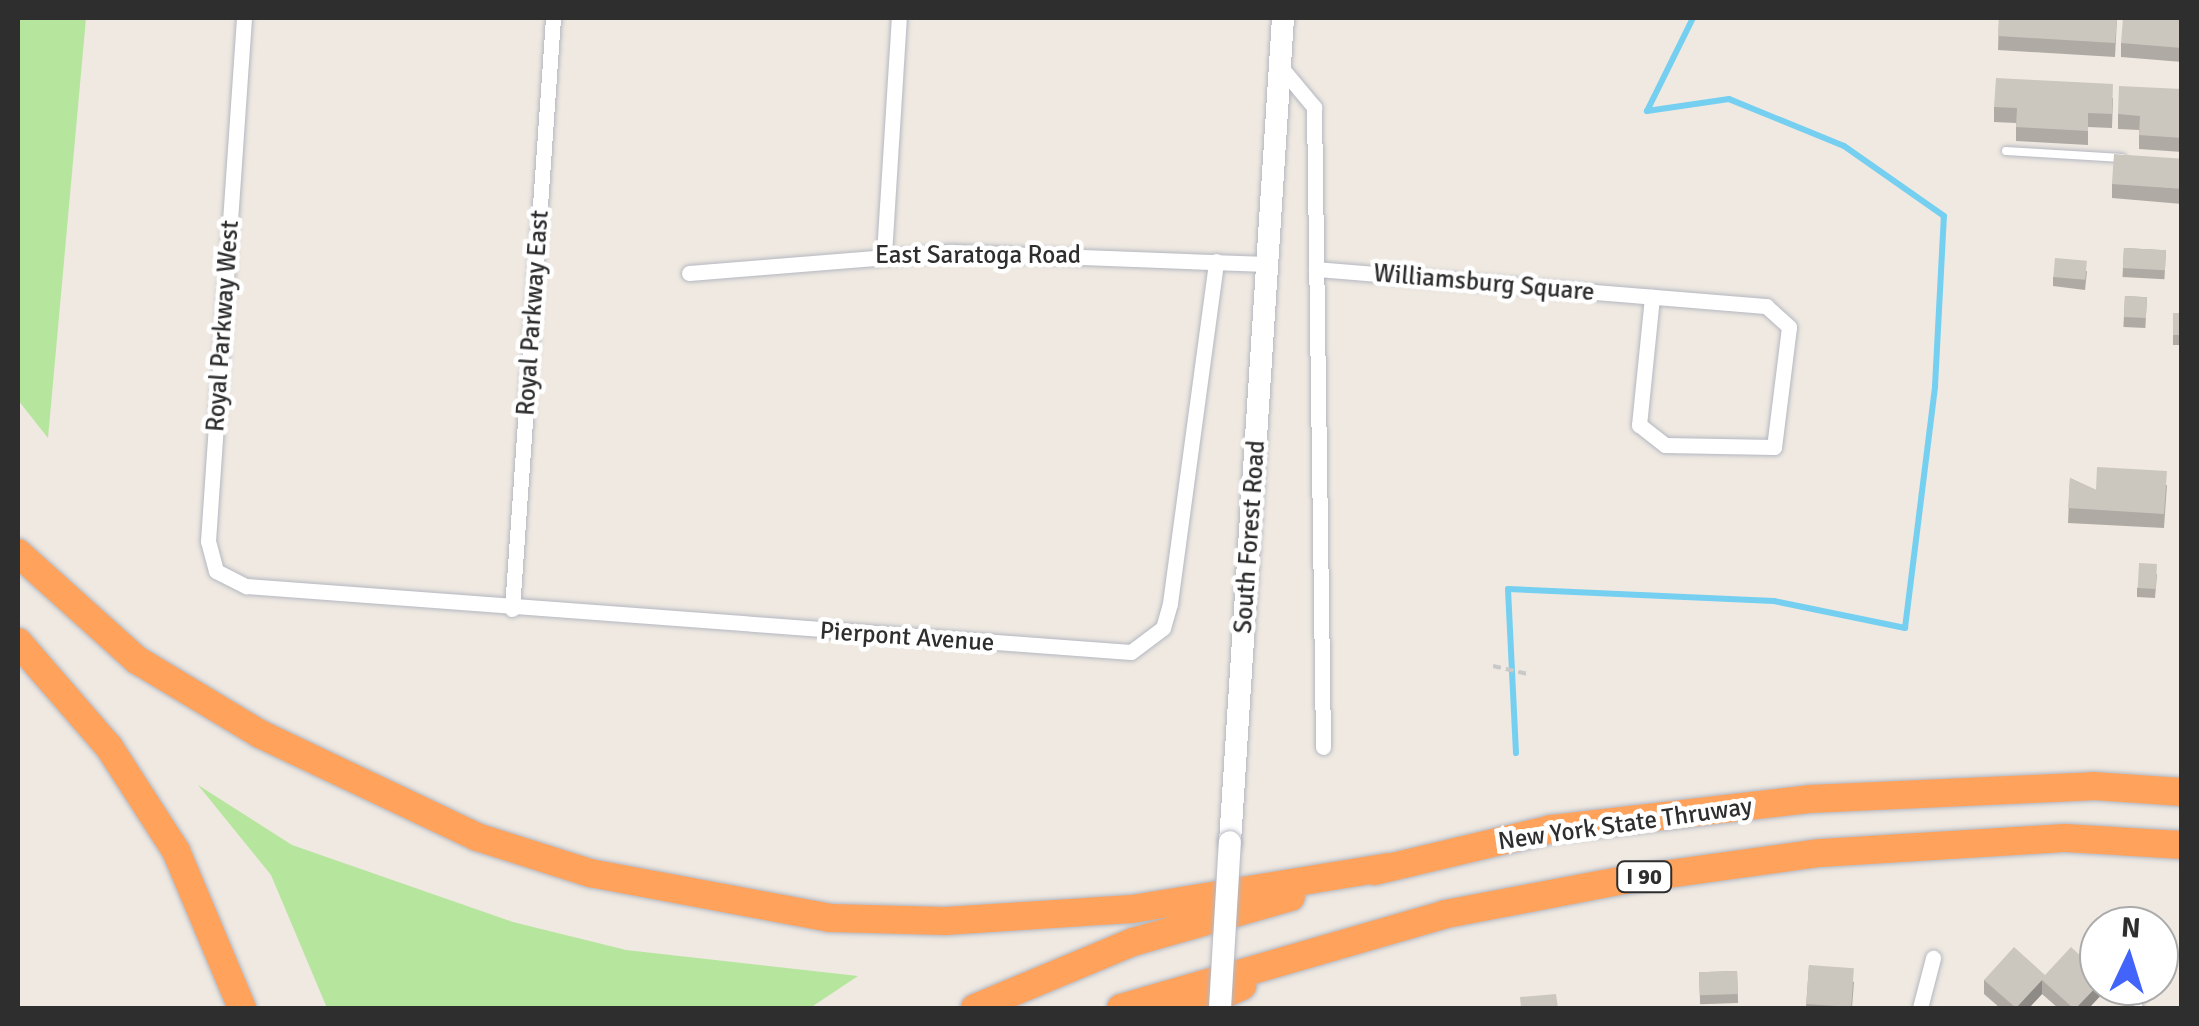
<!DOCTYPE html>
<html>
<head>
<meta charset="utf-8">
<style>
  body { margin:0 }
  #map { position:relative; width:2199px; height:1026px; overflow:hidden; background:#efe9e1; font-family:Signika,sans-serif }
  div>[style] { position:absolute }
  .green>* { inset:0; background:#b6e59e }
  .stream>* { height:6px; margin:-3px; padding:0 3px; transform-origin:3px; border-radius:3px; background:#75cff0 }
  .path>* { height:4px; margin-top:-2px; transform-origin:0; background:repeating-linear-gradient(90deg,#c9c9c9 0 8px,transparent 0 13px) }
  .roads { filter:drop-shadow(0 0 2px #b4b7c1) drop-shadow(0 0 2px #b4b7c1) }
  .lane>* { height:8px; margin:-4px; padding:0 4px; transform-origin:4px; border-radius:4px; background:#fff }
  .street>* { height:15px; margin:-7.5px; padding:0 7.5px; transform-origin:7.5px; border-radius:7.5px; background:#fff }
  .secondary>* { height:22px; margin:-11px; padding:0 11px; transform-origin:11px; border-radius:11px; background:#fff }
  .highway>* { height:28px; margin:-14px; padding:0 14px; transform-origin:14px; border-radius:14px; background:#ffa35c }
  .bridges { filter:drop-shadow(0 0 2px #b4b7c1) drop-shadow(0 0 2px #b4b7c1) }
  .secondary-bridge>* { height:22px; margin:-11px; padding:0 11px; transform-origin:11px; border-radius:11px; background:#fff }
  .wall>* { inset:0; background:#afaba4; transform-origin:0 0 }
  .shaded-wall>* { inset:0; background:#8e8b86 }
  .building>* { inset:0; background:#cbc7bf; transform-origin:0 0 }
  span { translate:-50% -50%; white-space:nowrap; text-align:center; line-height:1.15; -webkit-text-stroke:9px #fff; paint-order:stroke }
  .shield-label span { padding:2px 8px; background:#fff; border:2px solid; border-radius:8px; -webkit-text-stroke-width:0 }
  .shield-label { font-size:22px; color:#2e2e2e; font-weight:700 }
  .street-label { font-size:25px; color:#2e2e2e }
  .frame { position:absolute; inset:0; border:20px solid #2e2e2e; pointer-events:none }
  .north { position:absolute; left:2079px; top:906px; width:100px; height:100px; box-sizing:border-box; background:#fff; border:2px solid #ababab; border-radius:50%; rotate:4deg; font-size:28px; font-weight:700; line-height:40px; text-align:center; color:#2e2e2e }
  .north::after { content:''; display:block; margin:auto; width:35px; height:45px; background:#4264fb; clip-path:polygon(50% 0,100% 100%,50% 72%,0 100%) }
</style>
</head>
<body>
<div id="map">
  <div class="green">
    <div style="clip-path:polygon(18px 18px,86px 18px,48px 438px,18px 400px)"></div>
    <div style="clip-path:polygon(198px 785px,292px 845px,513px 922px,626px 950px,858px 976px,810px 1008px,327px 1008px,271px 875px)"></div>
  </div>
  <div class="stream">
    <div style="left:1516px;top:753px;width:164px;rotate:-92.8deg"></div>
    <div style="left:1508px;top:589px;width:266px;rotate:2.6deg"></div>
    <div style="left:1774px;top:601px;width:134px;rotate:11.6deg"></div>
    <div style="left:1905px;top:628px;width:244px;rotate:-82.9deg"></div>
    <div style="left:1935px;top:386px;width:170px;rotate:-87deg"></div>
    <div style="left:1944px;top:216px;width:122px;rotate:-145deg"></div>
    <div style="left:1844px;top:146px;width:124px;rotate:-157.8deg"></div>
    <div style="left:1729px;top:99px;width:83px;rotate:171.7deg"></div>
    <div style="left:1647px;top:111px;width:104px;rotate:-63.7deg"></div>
  </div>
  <div class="path">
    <div style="left:1493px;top:666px;width:35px;rotate:13deg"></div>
  </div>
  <div class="roads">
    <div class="lane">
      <div style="left:2006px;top:151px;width:116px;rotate:3.5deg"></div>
      <div style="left:2138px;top:1008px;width:22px;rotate:-87deg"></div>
    </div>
    <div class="street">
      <div style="left:244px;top:18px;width:524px;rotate:93.94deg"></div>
      <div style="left:208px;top:541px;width:31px;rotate:75deg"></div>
      <div style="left:216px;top:571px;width:34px;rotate:27deg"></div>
      <div style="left:246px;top:586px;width:887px;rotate:4.27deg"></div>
      <div style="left:1131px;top:652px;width:40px;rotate:-37deg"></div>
      <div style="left:1163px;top:628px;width:26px;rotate:-74deg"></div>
      <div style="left:1170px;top:603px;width:345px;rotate:-82.3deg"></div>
      <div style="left:1279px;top:65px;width:55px;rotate:50.2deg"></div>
      <div style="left:1314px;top:107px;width:640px;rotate:89.19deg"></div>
      <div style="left:884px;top:254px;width:236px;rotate:-86.4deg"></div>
      <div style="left:1316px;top:269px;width:452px;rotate:4.7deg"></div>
      <div style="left:1766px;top:306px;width:31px;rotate:42deg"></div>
      <div style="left:1789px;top:327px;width:121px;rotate:97.1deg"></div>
      <div style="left:1774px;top:447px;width:109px;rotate:-178.9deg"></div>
      <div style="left:1665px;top:445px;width:33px;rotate:-142deg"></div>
      <div style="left:1639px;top:425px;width:129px;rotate:-84.2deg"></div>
      <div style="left:689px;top:273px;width:264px;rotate:-4.6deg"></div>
      <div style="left:952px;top:252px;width:315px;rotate:2.2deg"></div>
      <div style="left:512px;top:609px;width:592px;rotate:-86.03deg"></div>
      <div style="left:1920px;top:1008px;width:52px;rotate:-75.4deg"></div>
    </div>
    <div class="secondary">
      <div style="left:1230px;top:842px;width:826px;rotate:-86.32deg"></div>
    </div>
    <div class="highway">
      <div style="left:18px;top:553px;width:160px;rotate:42deg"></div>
      <div style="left:137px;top:660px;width:144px;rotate:31deg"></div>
      <div style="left:260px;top:734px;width:240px;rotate:25.4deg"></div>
      <div style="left:477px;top:837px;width:119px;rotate:17.7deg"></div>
      <div style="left:590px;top:873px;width:244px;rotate:10.6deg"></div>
      <div style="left:830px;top:918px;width:115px;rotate:1.5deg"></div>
      <div style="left:945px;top:921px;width:187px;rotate:-3.7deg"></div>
      <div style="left:1132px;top:909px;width:260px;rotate:-9.3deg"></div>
      <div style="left:18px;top:642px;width:139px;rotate:49.1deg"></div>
      <div style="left:109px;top:747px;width:124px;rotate:57.2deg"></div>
      <div style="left:176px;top:851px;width:170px;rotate:67.2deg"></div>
      <div style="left:1375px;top:871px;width:181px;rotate:-13.4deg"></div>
      <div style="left:1551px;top:829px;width:261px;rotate:-6.6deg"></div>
      <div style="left:1810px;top:799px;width:283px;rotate:-2.6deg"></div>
      <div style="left:2093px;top:786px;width:89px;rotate:3.9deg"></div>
      <div style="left:975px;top:1008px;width:171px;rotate:-22.7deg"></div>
      <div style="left:1133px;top:942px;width:164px;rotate:-15.9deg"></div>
      <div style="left:1121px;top:1008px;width:338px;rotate:-16.1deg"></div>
      <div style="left:1446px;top:914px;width:182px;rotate:-10.8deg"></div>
      <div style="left:1625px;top:880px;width:197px;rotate:-7.9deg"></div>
      <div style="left:1820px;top:853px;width:245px;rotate:-3.5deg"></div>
      <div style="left:2065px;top:838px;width:117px;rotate:3.4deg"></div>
      <div style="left:1193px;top:1008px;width:54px;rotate:-24.2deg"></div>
    </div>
  </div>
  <div class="bridges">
    <div class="secondary-bridge">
      <div style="left:1220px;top:1008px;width:166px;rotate:-86.6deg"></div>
    </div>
  </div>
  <div class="wall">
    <div style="clip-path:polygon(1999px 18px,2117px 18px,2115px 57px,1998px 50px)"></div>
    <div style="clip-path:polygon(2182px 18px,2182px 62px,2121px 57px,2121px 43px)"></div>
    <div style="clip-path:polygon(2182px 89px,2182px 152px,2139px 149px,2139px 130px,2118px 129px,2118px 114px)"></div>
    <div style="clip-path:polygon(2113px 98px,2112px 128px,2088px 127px,2088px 145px,2016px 141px,2016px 123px,1994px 122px,1994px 107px)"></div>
    <div style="clip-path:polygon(2182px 159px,2182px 204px,2112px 198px,2112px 184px)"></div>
    <div style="left:2124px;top:248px;width:42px;height:29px;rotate:3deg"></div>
    <div style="clip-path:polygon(2087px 271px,2085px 290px,2053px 286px,2053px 277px)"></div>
    <div style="left:2125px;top:296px;width:22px;height:31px;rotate:3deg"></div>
    <div style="left:2173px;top:313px;width:9px;height:32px"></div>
    <div style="clip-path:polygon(2070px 478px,2096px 490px,2167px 485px,2164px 528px,2068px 523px)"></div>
    <div style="clip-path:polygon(2157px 574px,2155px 598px,2137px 597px,2137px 588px)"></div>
    <div style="clip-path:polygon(1809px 965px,1854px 982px,1852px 1008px,1806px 1008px)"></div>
    <div style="left:1737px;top:971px;width:32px;height:38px;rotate:88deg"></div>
    <div style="clip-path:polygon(2045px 975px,2104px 986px,2104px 992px,2089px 1008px,2058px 1008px,2042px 994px,2029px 1008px,2000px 1008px,1984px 994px,1984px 980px)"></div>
  </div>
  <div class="shaded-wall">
    <div style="clip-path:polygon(2042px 980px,2042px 994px,2029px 1008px,2016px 1008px)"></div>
    <div style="clip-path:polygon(2099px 984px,2099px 986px,2104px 986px,2104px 992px,2089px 1008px,2076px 1008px)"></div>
  </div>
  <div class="building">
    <div style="clip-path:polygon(1999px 18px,2117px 18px,2115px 43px,1998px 36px)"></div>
    <div style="clip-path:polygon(2123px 18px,2182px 18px,2182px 48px,2121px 43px)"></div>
    <div style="clip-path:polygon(1996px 78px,2113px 84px,2112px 114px,2088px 113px,2088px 131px,2016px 127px,2017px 108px,1994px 107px)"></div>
    <div style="clip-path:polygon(2119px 86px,2182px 89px,2182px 138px,2139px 135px,2140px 116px,2118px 114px)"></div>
    <div style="left:2114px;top:154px;width:68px;height:30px;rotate:4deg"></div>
    <div style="clip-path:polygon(2180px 226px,2182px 226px,2182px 247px,2179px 247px)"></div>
    <div style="left:2124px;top:248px;width:42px;height:20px;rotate:3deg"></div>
    <div style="left:2055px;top:258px;width:32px;height:19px;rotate:5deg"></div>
    <div style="left:2125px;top:296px;width:22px;height:21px;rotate:3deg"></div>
    <div style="left:2173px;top:313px;width:9px;height:22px"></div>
    <div style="clip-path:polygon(2097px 467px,2167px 471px,2164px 514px,2068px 508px,2070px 478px,2096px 490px)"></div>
    <div style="left:2139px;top:563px;width:18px;height:25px;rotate:3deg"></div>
    <div style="clip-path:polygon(2014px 947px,2045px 975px,2071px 947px,2099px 973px,2099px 984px,2076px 1008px,2073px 1008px,2042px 980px,2016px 1008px,1984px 980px)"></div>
    <div style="left:1809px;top:965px;width:45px;height:39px;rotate:4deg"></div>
    <div style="left:1737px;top:971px;width:23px;height:38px;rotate:88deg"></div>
    <div style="clip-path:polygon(1556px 994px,1558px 1008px,1521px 1008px,1520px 997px)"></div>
  </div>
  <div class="shield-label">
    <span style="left:1644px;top:877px">I 90</span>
  </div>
  <div class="street-label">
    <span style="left:978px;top:255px">East Saratoga Road</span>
    <span style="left:1484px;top:283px;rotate:5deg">Williamsburg Square</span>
    <span style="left:533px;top:313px;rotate:-86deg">Royal Parkway East</span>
    <span style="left:223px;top:326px;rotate:-86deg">Royal Parkway West</span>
    <span style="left:1250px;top:537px;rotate:-86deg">South Forest Road</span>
    <span style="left:907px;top:637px;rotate:4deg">Pierpont Avenue</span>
    <span style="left:1625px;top:824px;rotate:-8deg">New York State Thruway</span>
  </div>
  <div class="frame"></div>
  <div class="north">N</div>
</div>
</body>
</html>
